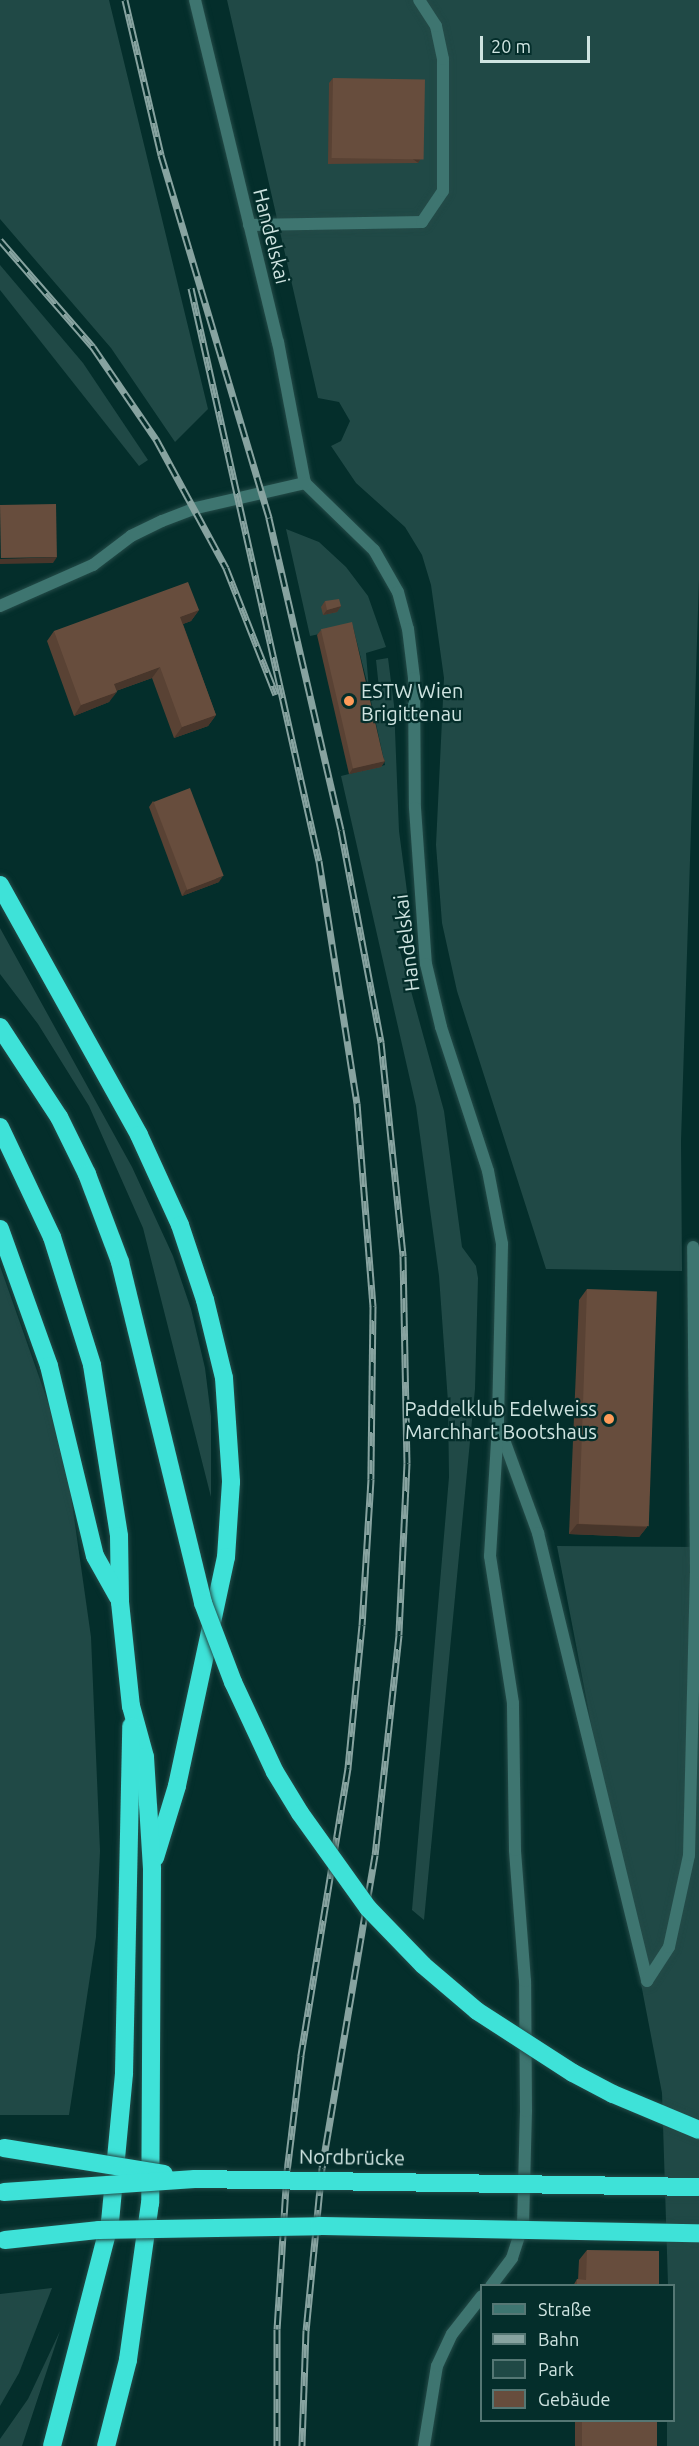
<!DOCTYPE html>
<html>
<head>
<meta charset="utf-8">
<style>
  body { margin:0 }
  #map { position:relative; width:699px; height:2446px; overflow:hidden; background:#042e2b; font-family:Ubuntu,sans-serif }
  div>[style] { position:absolute }
  .green>* { inset:0; background:#204946 }
  .roads { filter:drop-shadow(0 0 2px #244b48) drop-shadow(0 0 2px #244b48) }
  .lane>* { height:12px; margin:-6px; padding:0 6px; transform-origin:6px; border-radius:6px; background:#3e7570 }
  .street>* { height:12px; margin:-6px; padding:0 6px; transform-origin:6px; border-radius:6px; background:#3e7570 }
  .highway>* { height:18px; margin:-9px; padding:0 9px; transform-origin:9px; border-radius:9px; background:#3ee2d8 }
  .rail>* { height:7px; margin-top:-3.5px; transform-origin:0; background:repeating-linear-gradient(90deg,#042e2b 0 14px,#87a3a0 0 28px); box-sizing:border-box; border-block:2px solid #87a3a0 }
  .bridges { filter:drop-shadow(0 0 2px #244b48) drop-shadow(0 0 2px #244b48) }
  .highway-bridge>* { height:18px; margin:-9px; padding:0 9px; transform-origin:9px; border-radius:9px; background:#3ee2d8 }
  .wall>* { inset:0; background:#594234; transform-origin:0 0 }
  .shaded-wall>* { inset:0; background:#48362b; transform-origin:0 0 }
  .building>* { inset:0; background:#674d3d; transform-origin:0 0 }
  .dots>* { width:16px; height:16px; translate:-50% -50%; box-sizing:border-box; border:3px solid #042e2b; border-radius:50% }
  span { translate:-50% -50%; white-space:nowrap; text-align:center; line-height:1.15; -webkit-text-stroke:4.5px #042e2b; paint-order:stroke }
  .street-label { font-size:20px; color:#cfe4e1 }
  .poi-label { font-size:20px; color:#cfe4e1 }
  .left { translate:0 -50%; text-align:left }
  .right { translate:-100% -50%; text-align:right }
  .legend { position:absolute; left:480px; top:2284px; width:195px; height:138px; box-sizing:border-box; background:#042e2b; border:2px solid #557774; margin:0; padding:8px 10px; list-style:none; font-size:18px; color:#cfe4e1 }
  .legend li { display:flex; align-items:center; gap:12px; height:30px }
  .legend b { width:30px; border:2px solid #557774 }
  .scale { position:absolute; left:480px; top:36px; width:110px; height:27px; box-sizing:border-box; border:3px solid #cfe4e1; border-top:0; padding-left:8px; font-size:18px; line-height:21px; white-space:nowrap; color:#cfe4e1; -webkit-text-stroke:4px #042e2b; paint-order:stroke }
</style>
</head>
<body>
<div id="map">
  <div class="green">
    <div style="clip-path:polygon(0 0,109px 0,208px 409px,175px 442px,111px 348px,0 219px)"></div>
    <div style="clip-path:polygon(227px 0,699px 0,699px 579px,681px 1141px,682px 1271px,546px 1269px,457px 991px,442px 923px,436px 845px,444px 678px,431px 585px,422px 555px,405px 527px,356px 483px,331px 446px,341px 441px,350px 421px,339px 402px,318px 398px)"></div>
    <div style="clip-path:polygon(0 265px,83px 363px,148px 460px,139px 466px,0 290px)"></div>
    <div style="clip-path:polygon(286px 529px,319px 542px,346px 567px,368px 596px,386px 647px,366px 653px,369px 690px,353px 627px,310px 636px)"></div>
    <div style="clip-path:polygon(388px 658px,394px 705px,399px 831px,410px 914px,397px 940px,444px 1111px,462px 1247px,476px 1266px,478px 1278px,475px 1389px,424px 1920px,412px 1910px,449px 1477px,448px 1402px,439px 1276px,416px 1106px,341px 776px,385px 765px,371px 701px,380px 698px,376px 660px)"></div>
    <div style="clip-path:polygon(0 928px,132px 1167px,173px 1256px,191px 1309px,205px 1368px,211px 1416px,211px 1497px,143px 1228px,89px 1106px,38px 1024px,0 974px)"></div>
    <div style="clip-path:polygon(0 1266px,49px 1405px,68px 1475px,91px 1637px,100px 1851px,96px 1937px,69px 2115px,0 2115px)"></div>
    <div style="clip-path:polygon(557px 1546px,699px 1547px,699px 2446px,667px 2446px,667px 2421px,674px 2420px,674px 2286px,668px 2285px,662px 2093px)"></div>
    <div style="clip-path:polygon(52px 2288px,19px 2373px,0 2406px,0 2294px)"></div>
    <div style="clip-path:polygon(60px 2331px,22px 2446px,0 2446px,0 2439px,28px 2399px)"></div>
  </div>
  <div class="roads">
    <div class="lane">
      <div style="left:249px;top:225px;width:173px;rotate:-1deg"></div>
      <div style="left:422px;top:222px;width:37px;rotate:-56deg"></div>
      <div style="left:443px;top:191px;width:132px;rotate:-90deg"></div>
      <div style="left:443px;top:59px;width:34px;rotate:-102deg"></div>
      <div style="left:436px;top:26px;width:31px;rotate:-123deg"></div>
      <div style="left:500px;top:1429px;width:111px;rotate:69.9deg"></div>
      <div style="left:538px;top:1533px;width:461px;rotate:76.3deg"></div>
      <div style="left:647px;top:1981px;width:40px;rotate:-57.1deg"></div>
      <div style="left:669px;top:1947px;width:94px;rotate:-77.7deg"></div>
      <div style="left:689px;top:1855px;width:282px;rotate:-88.6deg"></div>
      <div style="left:696px;top:1573px;width:326px;rotate:-90.5deg"></div>
      <div style="left:491px;top:2286px;width:35px;rotate:-53deg"></div>
      <div style="left:512px;top:2258px;width:35px;rotate:-72deg"></div>
      <div style="left:523px;top:2225px;width:114px;rotate:-88.5deg"></div>
      <div style="left:526px;top:2111px;width:130px;rotate:-90.4deg"></div>
      <div style="left:525px;top:1981px;width:131px;rotate:-94.4deg"></div>
      <div style="left:515px;top:1850px;width:147px;rotate:-90.8deg"></div>
      <div style="left:513px;top:1703px;width:149px;rotate:-98.9deg"></div>
      <div style="left:490px;top:1556px;width:131px;rotate:-86.5deg"></div>
      <div style="left:424px;top:2446px;width:81px;rotate:-80.8deg"></div>
      <div style="left:437px;top:2366px;width:35px;rotate:-65deg"></div>
      <div style="left:452px;top:2334px;width:48px;rotate:-51.7deg"></div>
    </div>
    <div class="street">
      <div style="left:195px;top:0;width:352px;rotate:76.4deg"></div>
      <div style="left:278px;top:342px;width:144px;rotate:79.2deg"></div>
      <div style="left:305px;top:483px;width:96px;rotate:44.2deg"></div>
      <div style="left:374px;top:550px;width:48px;rotate:60.3deg"></div>
      <div style="left:398px;top:592px;width:38px;rotate:75deg"></div>
      <div style="left:408px;top:629px;width:49px;rotate:83deg"></div>
      <div style="left:414px;top:678px;width:130px;rotate:89.6deg"></div>
      <div style="left:415px;top:808px;width:156px;rotate:86deg"></div>
      <div style="left:426px;top:964px;width:65px;rotate:76.6deg"></div>
      <div style="left:441px;top:1027px;width:151px;rotate:71.9deg"></div>
      <div style="left:488px;top:1171px;width:74px;rotate:79.1deg"></div>
      <div style="left:502px;top:1244px;width:181px;rotate:91.3deg"></div>
      <div style="left:0;top:606px;width:102px;rotate:-23.8deg"></div>
      <div style="left:93px;top:565px;width:48px;rotate:-37.3deg"></div>
      <div style="left:131px;top:536px;width:34px;rotate:-26deg"></div>
      <div style="left:162px;top:521px;width:36px;rotate:-21deg"></div>
      <div style="left:196px;top:508px;width:112px;rotate:-12.9deg"></div>
    </div>
    <div class="highway">
      <div style="left:0;top:885px;width:286px;rotate:60.9deg"></div>
      <div style="left:139px;top:1135px;width:99px;rotate:65.5deg"></div>
      <div style="left:180px;top:1225px;width:79px;rotate:71.6deg"></div>
      <div style="left:205px;top:1300px;width:80px;rotate:76.3deg"></div>
      <div style="left:224px;top:1378px;width:104px;rotate:86.1deg"></div>
      <div style="left:231px;top:1482px;width:75px;rotate:93.8deg"></div>
      <div style="left:226px;top:1557px;width:234px;rotate:102.1deg"></div>
      <div style="left:177px;top:1786px;width:75px;rotate:107deg"></div>
      <div style="left:0;top:1127px;width:122px;rotate:64.7deg"></div>
      <div style="left:52px;top:1237px;width:134px;rotate:72.6deg"></div>
      <div style="left:92px;top:1365px;width:173px;rotate:81deg"></div>
      <div style="left:119px;top:1536px;width:66px;rotate:89.1deg"></div>
      <div style="left:120px;top:1602px;width:105px;rotate:84deg"></div>
      <div style="left:131px;top:1706px;width:53px;rotate:74.6deg"></div>
      <div style="left:145px;top:1757px;width:112px;rotate:86.4deg"></div>
      <div style="left:152px;top:1869px;width:334px;rotate:90.3deg"></div>
      <div style="left:150px;top:2203px;width:159px;rotate:98deg"></div>
      <div style="left:128px;top:2360px;width:89px;rotate:104.3deg"></div>
      <div style="left:0;top:1229px;width:145px;rotate:70.3deg"></div>
      <div style="left:49px;top:1366px;width:195px;rotate:76.4deg"></div>
      <div style="left:95px;top:1556px;width:47px;rotate:60.7deg"></div>
      <div style="left:52px;top:2446px;width:231px;rotate:-75.5deg"></div>
      <div style="left:110px;top:2222px;width:150px;rotate:-84.6deg"></div>
      <div style="left:124px;top:2073px;width:347px;rotate:-88.8deg"></div>
    </div>
  </div>
  <div class="rail">
    <div style="left:125px;top:0;width:159px;rotate:76.9deg"></div>
    <div style="left:161px;top:155px;width:379px;rotate:73.4deg"></div>
    <div style="left:269px;top:518px;width:320px;rotate:77deg"></div>
    <div style="left:341px;top:830px;width:216px;rotate:79.3deg"></div>
    <div style="left:381px;top:1042px;width:215px;rotate:84.1deg"></div>
    <div style="left:403px;top:1256px;width:207px;rotate:88.9deg"></div>
    <div style="left:407px;top:1463px;width:172px;rotate:92.7deg"></div>
    <div style="left:399px;top:1635px;width:221px;rotate:96.2deg"></div>
    <div style="left:375px;top:1855px;width:317px;rotate:99.6deg"></div>
    <div style="left:322px;top:2168px;width:163px;rotate:95.6deg"></div>
    <div style="left:306px;top:2330px;width:116px;rotate:92deg"></div>
    <div style="left:0;top:240px;width:142px;rotate:49deg"></div>
    <div style="left:93px;top:347px;width:112px;rotate:55.6deg"></div>
    <div style="left:156px;top:439px;width:147px;rotate:61.5deg"></div>
    <div style="left:226px;top:568px;width:136px;rotate:68.5deg"></div>
    <div style="left:191px;top:288px;width:587px;rotate:77.41deg"></div>
    <div style="left:319px;top:861px;width:245px;rotate:81.1deg"></div>
    <div style="left:357px;top:1103px;width:204px;rotate:85.5deg"></div>
    <div style="left:373px;top:1306px;width:173px;rotate:90.7deg"></div>
    <div style="left:371px;top:1479px;width:146px;rotate:93.5deg"></div>
    <div style="left:362px;top:1625px;width:144px;rotate:95.6deg"></div>
    <div style="left:348px;top:1768px;width:292px;rotate:99.3deg"></div>
    <div style="left:301px;top:2056px;width:116px;rotate:96.9deg"></div>
    <div style="left:287px;top:2171px;width:158px;rotate:93.6deg"></div>
    <div style="left:277px;top:2329px;width:117px;rotate:90deg"></div>
  </div>
  <div class="bridges">
    <div class="highway-bridge">
      <div style="left:0;top:1027px;width:108px;rotate:56.8deg"></div>
      <div style="left:59px;top:1117px;width:64px;rotate:63.8deg"></div>
      <div style="left:87px;top:1174px;width:94px;rotate:69.4deg"></div>
      <div style="left:120px;top:1262px;width:351px;rotate:76.3deg"></div>
      <div style="left:203px;top:1603px;width:85px;rotate:69.2deg"></div>
      <div style="left:233px;top:1682px;width:99px;rotate:65deg"></div>
      <div style="left:275px;top:1772px;width:48px;rotate:58.6deg"></div>
      <div style="left:300px;top:1813px;width:117px;rotate:54.4deg"></div>
      <div style="left:368px;top:1908px;width:79px;rotate:46deg"></div>
      <div style="left:423px;top:1965px;width:71px;rotate:40.4deg"></div>
      <div style="left:477px;top:2011px;width:114px;rotate:32.9deg"></div>
      <div style="left:573px;top:2073px;width:45px;rotate:27.7deg"></div>
      <div style="left:613px;top:2094px;width:93px;rotate:22.7deg"></div>
      <div style="left:4px;top:2148px;width:162px;rotate:9.2deg"></div>
      <div style="left:4px;top:2192px;width:191px;rotate:-3.9deg"></div>
      <div style="left:195px;top:2179px;width:504px;rotate:0.91deg"></div>
      <div style="left:5px;top:2240px;width:95px;rotate:-6.1deg"></div>
      <div style="left:99px;top:2230px;width:220px;rotate:-1deg"></div>
      <div style="left:319px;top:2226px;width:380px;rotate:1.1deg"></div>
    </div>
  </div>
  <div class="wall">
    <div style="clip-path:polygon(333px 78px,422px 157px,418px 163px,328px 164px,329px 83px)"></div>
    <div style="clip-path:polygon(325px 601px,341px 606px,337px 612px,323px 615px,321px 607px)"></div>
    <div style="clip-path:polygon(199px 610px,191px 621px,183px 624px,216px 715px,208px 726px,174px 738px,152px 678px,116px 691px,109px 702px,74px 716px,47px 641px,54px 631px)"></div>
    <div style="clip-path:polygon(321px 630px,385px 761px,381px 767px,349px 774px,317px 635px)"></div>
    <div style="clip-path:polygon(153px 801px,219px 882px,182px 896px,149px 807px)"></div>
    <div style="clip-path:polygon(587px 1289px,647px 1527px,639px 1537px,569px 1534px,579px 1300px)"></div>
    <div style="clip-path:polygon(587px 2250px,659px 2286px,573px 2286px,577px 2279px,578px 2280px,579px 2260px)"></div>
    <div style="left:575px;top:2421px;width:82px;height:25px"></div>
  </div>
  <div class="shaded-wall">
    <div style="left:422px;top:157px;width:7px;height:90px;rotate:124deg"></div>
    <div style="clip-path:polygon(57px 557px,53px 563px,0 564px,0 559px)"></div>
    <div style="clip-path:polygon(341px 606px,337px 612px,323px 615px,327px 610px)"></div>
    <div style="clip-path:polygon(199px 610px,191px 621px,172px 628px,180px 617px)"></div>
    <div style="clip-path:polygon(160px 667px,152px 678px,107px 694px,114px 684px)"></div>
    <div style="clip-path:polygon(117px 692px,109px 702px,74px 716px,81px 705px)"></div>
    <div style="clip-path:polygon(216px 715px,208px 726px,174px 738px,182px 727px)"></div>
    <div style="clip-path:polygon(385px 761px,381px 767px,349px 774px,353px 768px)"></div>
    <div style="clip-path:polygon(223px 876px,219px 882px,182px 896px,186px 890px)"></div>
    <div style="clip-path:polygon(577px 1524px,647px 1527px,639px 1537px,569px 1534px)"></div>
  </div>
  <div class="building">
    <div style="left:333px;top:78px;width:92px;height:80px;rotate:1deg"></div>
    <div style="left:56px;top:504px;width:53px;height:56px;rotate:89deg"></div>
    <div style="clip-path:polygon(188px 582px,199px 610px,180px 617px,216px 715px,182px 727px,160px 667px,114px 684px,117px 692px,81px 705px,54px 631px)"></div>
    <div style="clip-path:polygon(339px 599px,341px 606px,327px 610px,325px 601px)"></div>
    <div style="left:352px;top:622px;width:143px;height:32px;rotate:77deg"></div>
    <div style="left:190px;top:788px;width:94px;height:39px;rotate:69deg"></div>
    <div style="left:587px;top:1289px;width:70px;height:235px;rotate:2deg"></div>
    <div style="clip-path:polygon(587px 2250px,659px 2251px,659px 2286px,577px 2286px,577px 2279px,586px 2280px)"></div>
    <div style="left:582px;top:2421px;width:75px;height:25px"></div>
  </div>
  <div class="dots">
    <div style="left:349px;top:701px;background:#fe9b59"></div>
    <div style="left:609px;top:1419px;background:#fe9b59"></div>
  </div>
  <div class="street-label">
    <span style="left:272px;top:236px;rotate:76deg">Handelskai</span>
    <span style="left:406px;top:943px;rotate:-97deg">Handelskai</span>
    <span style="left:352px;top:2157px;rotate:1deg">Nordbrücke</span>
  </div>
  <div class="poi-label">
    <span class="left" style="left:361px;top:702px">ESTW Wien<br>Brigittenau</span>
    <span class="right" style="left:597px;top:1420px">Paddelklub Edelweiss<br>Marchhart Bootshaus</span>
  </div>
  <ul class="legend">
  <li><b style="height:8px;background:#3e7570"></b>Straße</li>
  <li><b style="height:8px;background:#87a3a0"></b>Bahn</li>
  <li><b style="height:16px;background:#204946"></b>Park</li>
  <li><b style="height:16px;background:#674d3d"></b>Gebäude</li>
  </ul>
  <div class="scale">20 m</div>
</div>
</body>
</html>
